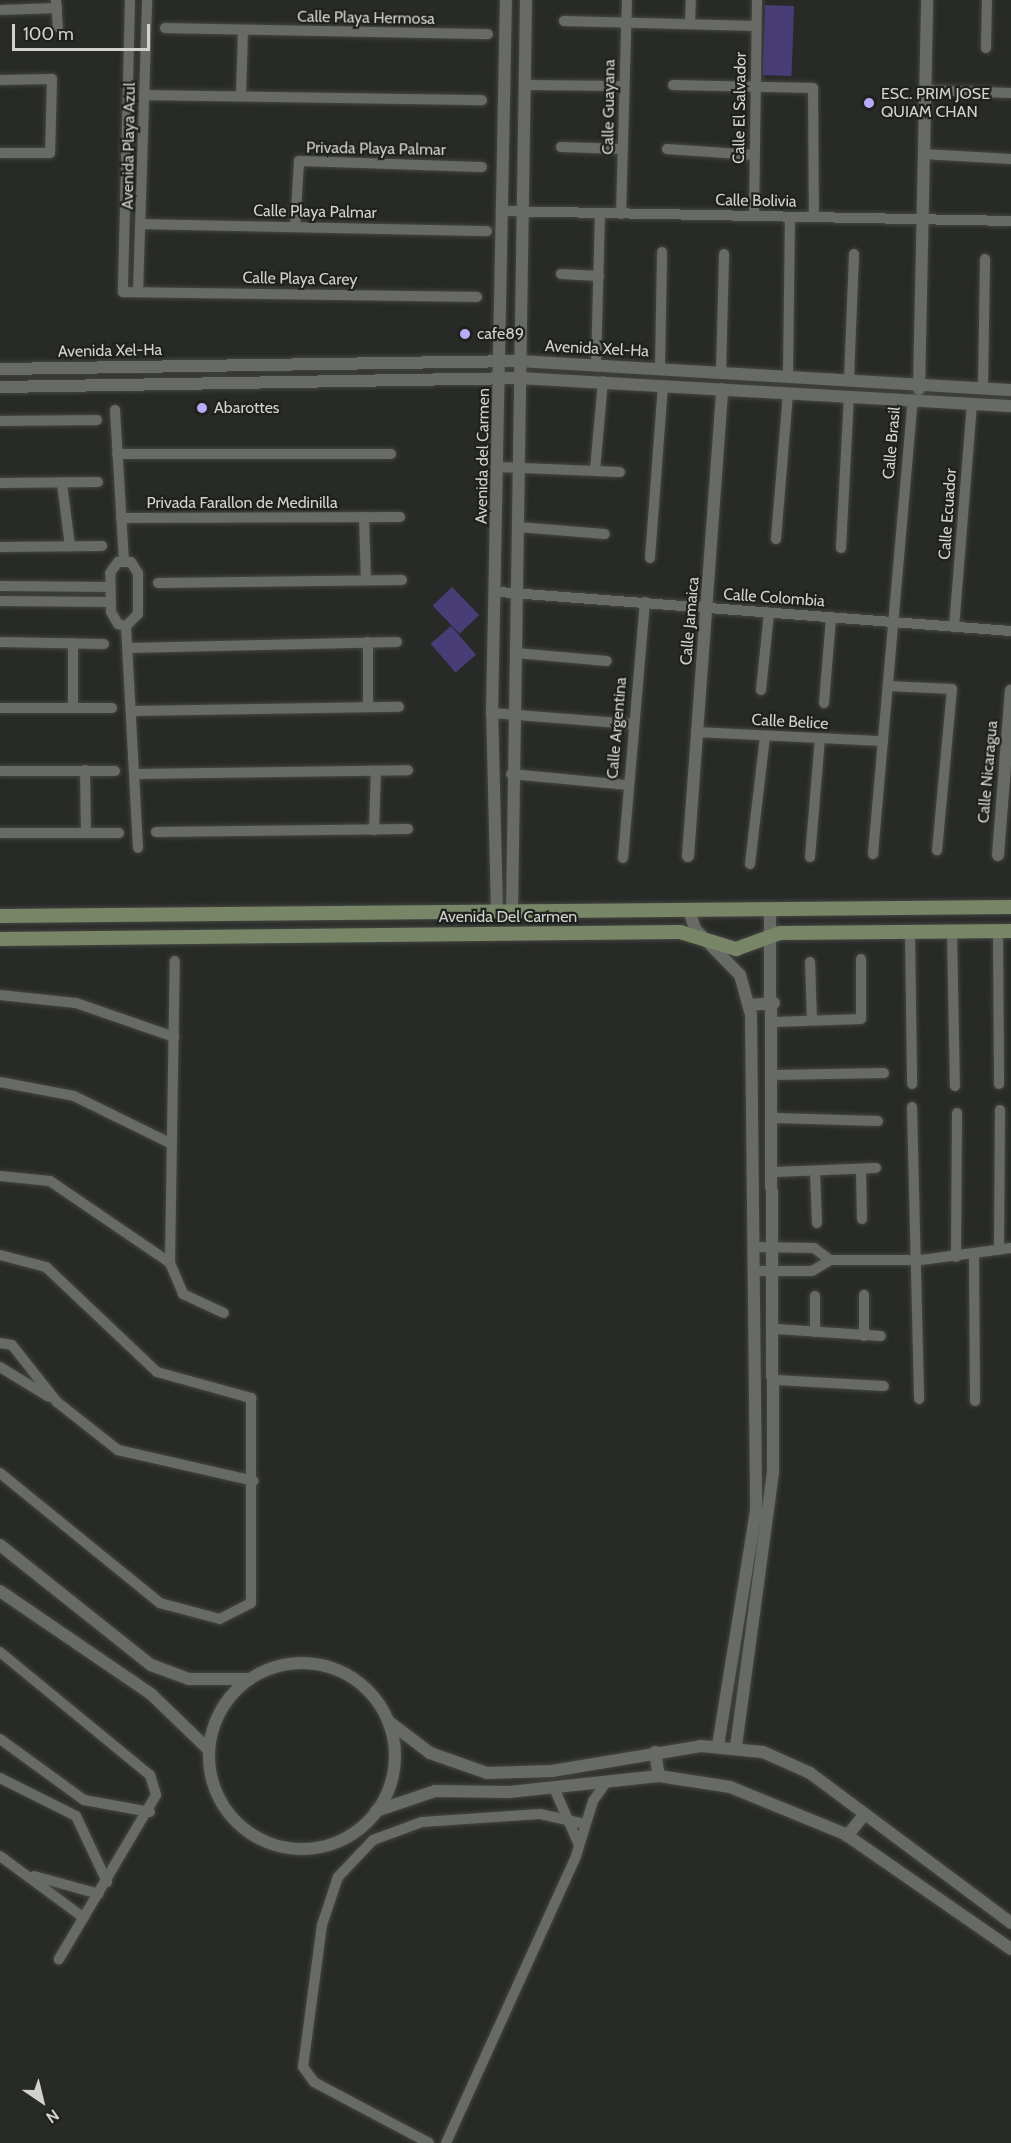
<!DOCTYPE html>
<html>
<head>
<meta charset="utf-8">
<style>
  body { margin:0 }
  #map { position:relative; width:1011px; height:2143px; overflow:hidden; background:#282a27; font-family:Cabin,sans-serif }
  div>[style] { position:absolute }
  .green>* { inset:0; background:#493d78; transform-origin:0 0 }
  .roads { filter:drop-shadow(0 0 2px #434541) drop-shadow(0 0 2px #434541) }
  .minor>* { height:10px; margin:-5px; padding:0 5px; transform-origin:5px; border-radius:5px; background:#686a65 }
  .tertiary>* { height:12px; margin:-6px; padding:0 6px; transform-origin:6px; border-radius:6px; background:#686a65 }
  .tertiary>.ring { margin:-6px; padding:0; box-sizing:content-box; background:none; border:12px solid #686a65; border-radius:50% }
  .secondary>* { height:14px; margin:-7px; padding:0 7px; transform-origin:7px; border-radius:7px; background:#788567 }
  .dots>* { width:16px; height:16px; translate:-50% -50%; box-sizing:border-box; border:3px solid #1f211d; border-radius:50% }
  span { translate:-50% -50%; white-space:nowrap; text-align:center; line-height:1.15; -webkit-text-stroke:4.5px #1f211d; paint-order:stroke }
  .street-label { font-size:16px; color:#d1d2cf }
  .poi-label { font-size:16px; color:#d1d2cf }
  .left { translate:0 -50%; text-align:left }
  .north { position:absolute; left:12px; top:2071px; width:60px; height:60px; -webkit-text-stroke:4px #1f211d; paint-order:stroke; rotate:145deg; font-size:16px; font-weight:700; line-height:24px; text-align:center; color:#d1d2cf }
  .north::after { content:''; display:block; margin:auto; width:21px; height:27px; background:#d1d2cf; clip-path:polygon(50% 0,100% 100%,50% 72%,0 100%) }
  .scale { position:absolute; left:12px; top:24px; width:138px; height:27px; box-sizing:border-box; border:3px solid #d1d2cf; border-top:0; padding-left:8px; font-size:18px; line-height:21px; white-space:nowrap; color:#d1d2cf; -webkit-text-stroke:4px #1f211d; paint-order:stroke }
</style>
</head>
<body>
<div id="map">
  <div class="green">
    <div style="left:765px;top:5px;width:29px;height:70px;rotate:2deg"></div>
    <div style="left:452px;top:587px;width:39px;height:27px;rotate:46deg"></div>
    <div style="left:451px;top:626px;width:38px;height:27px;rotate:49deg"></div>
  </div>
  <div class="roads">
    <div class="minor">
      <div style="left:56px;top:0;width:27px;rotate:86deg"></div>
      <div style="left:130px;top:0;width:292px;rotate:91.4deg"></div>
      <div style="left:123px;top:292px;width:354px;rotate:0.8deg"></div>
      <div style="left:0;top:10px;width:57px;rotate:-2deg"></div>
      <div style="left:564px;top:21px;width:192px;rotate:1.5deg"></div>
      <div style="left:690px;top:24px;width:24px;rotate:-88deg"></div>
      <div style="left:165px;top:28px;width:323px;rotate:1.1deg"></div>
      <div style="left:986px;top:48px;width:48px;rotate:-88.8deg"></div>
      <div style="left:0;top:80px;width:52px;rotate:-1.1deg"></div>
      <div style="left:52px;top:79px;width:74px;rotate:91.5deg"></div>
      <div style="left:50px;top:153px;width:50px;rotate:180deg"></div>
      <div style="left:525px;top:85px;width:99px;rotate:0.6deg"></div>
      <div style="left:673px;top:85px;width:140px;rotate:1.2deg"></div>
      <div style="left:813px;top:88px;width:129px;rotate:89.6deg"></div>
      <div style="left:925px;top:90px;width:86px;rotate:2deg"></div>
      <div style="left:241px;top:94px;width:63px;rotate:-88.2deg"></div>
      <div style="left:145px;top:95px;width:337px;rotate:0.9deg"></div>
      <div style="left:561px;top:147px;width:62px;rotate:1.8deg"></div>
      <div style="left:667px;top:149px;width:88px;rotate:3.9deg"></div>
      <div style="left:923px;top:154px;width:88px;rotate:3.3deg"></div>
      <div style="left:501px;top:211px;width:510px;rotate:1.12deg"></div>
      <div style="left:621px;top:214px;width:214px;rotate:-88.4deg"></div>
      <div style="left:754px;top:216px;width:216px;rotate:-89.2deg"></div>
      <div style="left:142px;top:224px;width:345px;rotate:1.2deg"></div>
      <div style="left:295px;top:227px;width:66px;rotate:-86.5deg"></div>
      <div style="left:299px;top:161px;width:183px;rotate:1.9deg"></div>
      <div style="left:561px;top:274px;width:38px;rotate:3deg"></div>
      <div style="left:138px;top:292px;width:292px;rotate:-88.2deg"></div>
      <div style="left:596px;top:365px;width:151px;rotate:-88.5deg"></div>
      <div style="left:660px;top:369px;width:117px;rotate:-89deg"></div>
      <div style="left:721px;top:372px;width:118px;rotate:-88.5deg"></div>
      <div style="left:788px;top:376px;width:159px;rotate:-89.3deg"></div>
      <div style="left:849px;top:379px;width:125px;rotate:-87.7deg"></div>
      <div style="left:983px;top:388px;width:129px;rotate:-89.1deg"></div>
      <div style="left:115px;top:410px;width:150px;rotate:86.6deg"></div>
      <div style="left:0;top:421px;width:97px;rotate:-0.6deg"></div>
      <div style="left:117px;top:454px;width:274px"></div>
      <div style="left:499px;top:467px;width:121px;rotate:2.4deg"></div>
      <div style="left:595px;top:470px;width:89px;rotate:-84.9deg"></div>
      <div style="left:0;top:483px;width:98px;rotate:-0.6deg"></div>
      <div style="left:62px;top:483px;width:64px;rotate:82.8deg"></div>
      <div style="left:364px;top:517px;width:63px;rotate:88.2deg"></div>
      <div style="left:121px;top:518px;width:279px;rotate:-0.2deg"></div>
      <div style="left:518px;top:527px;width:87px;rotate:4.6deg"></div>
      <div style="left:776px;top:539px;width:146px;rotate:-85.3deg"></div>
      <div style="left:0;top:547px;width:102px;rotate:-0.6deg"></div>
      <div style="left:841px;top:548px;width:152px;rotate:-87deg"></div>
      <div style="left:650px;top:558px;width:173px;rotate:-85.7deg"></div>
      <div style="left:118px;top:562px;width:13px"></div>
      <div style="left:131px;top:562px;width:13px;rotate:58deg"></div>
      <div style="left:138px;top:573px;width:41px;rotate:90deg"></div>
      <div style="left:138px;top:614px;width:17px;rotate:135deg"></div>
      <div style="left:126px;top:626px;width:8px;rotate:-166deg"></div>
      <div style="left:118px;top:624px;width:14px;rotate:-120deg"></div>
      <div style="left:111px;top:612px;width:39px;rotate:-91deg"></div>
      <div style="left:110px;top:573px;width:14px;rotate:-54deg"></div>
      <div style="left:158px;top:583px;width:244px;rotate:-0.7deg"></div>
      <div style="left:0;top:586px;width:110px;rotate:0.5deg"></div>
      <div style="left:499px;top:592px;width:513px;rotate:4.36deg"></div>
      <div style="left:0;top:601px;width:111px;rotate:0.5deg"></div>
      <div style="left:126px;top:626px;width:222px;rotate:86.9deg"></div>
      <div style="left:954px;top:627px;width:224px;rotate:-85.4deg"></div>
      <div style="left:0;top:642px;width:104px;rotate:1.1deg"></div>
      <div style="left:368px;top:642px;width:63px;rotate:90deg"></div>
      <div style="left:128px;top:648px;width:269px;rotate:-1.3deg"></div>
      <div style="left:516px;top:653px;width:91px;rotate:5deg"></div>
      <div style="left:888px;top:686px;width:64px;rotate:2.7deg"></div>
      <div style="left:952px;top:689px;width:162px;rotate:95.3deg"></div>
      <div style="left:761px;top:690px;width:78px;rotate:-84.1deg"></div>
      <div style="left:824px;top:703px;width:86px;rotate:-85.3deg"></div>
      <div style="left:73px;top:707px;width:64px;rotate:-90deg"></div>
      <div style="left:0;top:708px;width:112px"></div>
      <div style="left:131px;top:711px;width:268px;rotate:-0.9deg"></div>
      <div style="left:492px;top:713px;width:140px;rotate:4.5deg"></div>
      <div style="left:696px;top:732px;width:187px;rotate:2.8deg"></div>
      <div style="left:85px;top:770px;width:62px;rotate:89.1deg"></div>
      <div style="left:0;top:771px;width:115px"></div>
      <div style="left:135px;top:774px;width:273px;rotate:-0.8deg"></div>
      <div style="left:511px;top:774px;width:118px;rotate:5.4deg"></div>
      <div style="left:374px;top:830px;width:59px;rotate:-88.1deg"></div>
      <div style="left:156px;top:832px;width:252px;rotate:-0.7deg"></div>
      <div style="left:0;top:833px;width:119px"></div>
      <div style="left:873px;top:854px;width:456px;rotate:-85deg"></div>
      <div style="left:810px;top:857px;width:119px;rotate:-85.2deg"></div>
      <div style="left:623px;top:858px;width:257px;rotate:-85.1deg"></div>
      <div style="left:750px;top:864px;width:129px;rotate:-83.3deg"></div>
      <div style="left:998px;top:931px;width:153px;rotate:89.6deg"></div>
      <div style="left:910px;top:932px;width:152px;rotate:89.2deg"></div>
      <div style="left:952px;top:932px;width:154px;rotate:88.9deg"></div>
      <div style="left:810px;top:962px;width:58px;rotate:88deg"></div>
      <div style="left:0;top:995px;width:76px;rotate:6deg"></div>
      <div style="left:76px;top:1003px;width:104px;rotate:19.1deg"></div>
      <div style="left:774px;top:1022px;width:87px;rotate:-2deg"></div>
      <div style="left:861px;top:1019px;width:60px;rotate:-90deg"></div>
      <div style="left:774px;top:1075px;width:110px;rotate:-1deg"></div>
      <div style="left:0;top:1082px;width:75px;rotate:10.7deg"></div>
      <div style="left:74px;top:1096px;width:109px;rotate:26.1deg"></div>
      <div style="left:912px;top:1107px;width:292px;rotate:88.6deg"></div>
      <div style="left:775px;top:1118px;width:103px;rotate:1.7deg"></div>
      <div style="left:861px;top:1169px;width:50px;rotate:88.9deg"></div>
      <div style="left:815px;top:1171px;width:52px;rotate:87.8deg"></div>
      <div style="left:775px;top:1172px;width:101px;rotate:-2.3deg"></div>
      <div style="left:0;top:1176px;width:50px;rotate:5.7deg"></div>
      <div style="left:50px;top:1181px;width:145px;rotate:34.3deg"></div>
      <div style="left:170px;top:1263px;width:34px;rotate:67deg"></div>
      <div style="left:183px;top:1294px;width:45px;rotate:24.9deg"></div>
      <div style="left:753px;top:1247px;width:61px;rotate:0.9deg"></div>
      <div style="left:814px;top:1248px;width:20px;rotate:37deg"></div>
      <div style="left:999px;top:1250px;width:140px;rotate:-89.6deg"></div>
      <div style="left:0;top:1255px;width:48px;rotate:14.6deg"></div>
      <div style="left:46px;top:1267px;width:153px;rotate:43.4deg"></div>
      <div style="left:157px;top:1372px;width:98px;rotate:15.5deg"></div>
      <div style="left:251px;top:1398px;width:205px;rotate:90deg"></div>
      <div style="left:251px;top:1603px;width:35px;rotate:153deg"></div>
      <div style="left:220px;top:1619px;width:62px;rotate:-165.1deg"></div>
      <div style="left:160px;top:1603px;width:206px;rotate:-140.9deg"></div>
      <div style="left:974px;top:1255px;width:146px;rotate:89.6deg"></div>
      <div style="left:956px;top:1257px;width:144px;rotate:-89.6deg"></div>
      <div style="left:830px;top:1260px;width:91px"></div>
      <div style="left:921px;top:1260px;width:91px;rotate:-7.6deg"></div>
      <div style="left:170px;top:1263px;width:302px;rotate:-89.1deg"></div>
      <div style="left:753px;top:1271px;width:59px"></div>
      <div style="left:812px;top:1271px;width:21px;rotate:-31deg"></div>
      <div style="left:776px;top:1329px;width:105px;rotate:3.8deg"></div>
      <div style="left:815px;top:1332px;width:36px;rotate:-90deg"></div>
      <div style="left:864px;top:1336px;width:41px;rotate:-90deg"></div>
      <div style="left:0;top:1343px;width:12px;rotate:9deg"></div>
      <div style="left:12px;top:1345px;width:73px;rotate:51.7deg"></div>
      <div style="left:57px;top:1402px;width:78px;rotate:38.2deg"></div>
      <div style="left:118px;top:1450px;width:139px;rotate:12.8deg"></div>
      <div style="left:0;top:1367px;width:57px;rotate:31.5deg"></div>
      <div style="left:776px;top:1380px;width:108px;rotate:3.2deg"></div>
      <div style="left:0;top:1652px;width:194px;rotate:39.4deg"></div>
      <div style="left:150px;top:1775px;width:21px;rotate:73deg"></div>
      <div style="left:156px;top:1795px;width:191px;rotate:120.6deg"></div>
      <div style="left:0;top:1739px;width:104px;rotate:36deg"></div>
      <div style="left:84px;top:1800px;width:67px;rotate:10.3deg"></div>
      <div style="left:0;top:1778px;width:85px;rotate:26.6deg"></div>
      <div style="left:76px;top:1816px;width:73px;rotate:64.8deg"></div>
      <div style="left:554px;top:1788px;width:62px;rotate:66.3deg"></div>
      <div style="left:0;top:1856px;width:104px;rotate:36.4deg"></div>
      <div style="left:34px;top:1876px;width:67px;rotate:15.5deg"></div>
      <div style="left:429px;top:2143px;width:130px;rotate:-152.1deg"></div>
      <div style="left:314px;top:2082px;width:19px;rotate:-126deg"></div>
      <div style="left:303px;top:2067px;width:143px;rotate:-82.4deg"></div>
      <div style="left:322px;top:1925px;width:51px;rotate:-71.6deg"></div>
      <div style="left:338px;top:1877px;width:51px;rotate:-46.6deg"></div>
      <div style="left:373px;top:1840px;width:52px;rotate:-20.2deg"></div>
      <div style="left:422px;top:1822px;width:118px;rotate:-3.9deg"></div>
      <div style="left:540px;top:1814px;width:46px;rotate:12.5deg"></div>
      <div style="left:446px;top:2143px;width:315px;rotate:-65.6deg"></div>
      <div style="left:576px;top:1856px;width:58px;rotate:-72.8deg"></div>
      <div style="left:593px;top:1801px;width:24px;rotate:-55deg"></div>
    </div>
    <div class="tertiary">
      <div style="left:0;top:369px;width:521px;rotate:-0.88deg"></div>
      <div style="left:521px;top:361px;width:491px;rotate:3.4deg"></div>
      <div style="left:0;top:387px;width:521px;rotate:-0.99deg"></div>
      <div style="left:521px;top:378px;width:491px;rotate:3.3deg"></div>
      <div style="left:919px;top:389px;width:389px;rotate:-88.8deg"></div>
      <div style="left:998px;top:855px;width:165px;rotate:-85.5deg"></div>
      <div style="left:688px;top:856px;width:468px;rotate:-85.8deg"></div>
      <div style="left:689px;top:910px;width:20px;rotate:72deg"></div>
      <div style="left:695px;top:929px;width:64px;rotate:45.6deg"></div>
      <div style="left:740px;top:975px;width:41px;rotate:74.6deg"></div>
      <div style="left:751px;top:1015px;width:496px;rotate:89.4deg"></div>
      <div style="left:756px;top:1511px;width:237px;rotate:99.2deg"></div>
      <div style="left:497px;top:911px;width:198px;rotate:-91.4deg"></div>
      <div style="left:492px;top:713px;width:713px;rotate:-88.88deg"></div>
      <div style="left:512px;top:911px;width:911px;rotate:-89.12deg"></div>
      <div style="left:750px;top:1005px;width:24px;rotate:-5deg"></div>
      <div style="left:0;top:1545px;width:193px;rotate:38.5deg"></div>
      <div style="left:151px;top:1665px;width:40px;rotate:20.2deg"></div>
      <div style="left:189px;top:1679px;width:61px"></div>
      <div style="left:0;top:1591px;width:183px;rotate:34.3deg"></div>
      <div style="left:151px;top:1694px;width:81px;rotate:44deg"></div>
      <div class="ring" style="left:209px;top:1663px;width:174px;height:174px"></div>
      <div style="left:388px;top:1721px;width:53px;rotate:37.3deg"></div>
      <div style="left:430px;top:1753px;width:60px;rotate:19.3deg"></div>
      <div style="left:487px;top:1773px;width:65px;rotate:-1.8deg"></div>
      <div style="left:552px;top:1771px;width:151px;rotate:-9.5deg"></div>
      <div style="left:701px;top:1746px;width:62px;rotate:5.5deg"></div>
      <div style="left:763px;top:1752px;width:51px;rotate:24.1deg"></div>
      <div style="left:810px;top:1773px;width:251px;rotate:36.7deg"></div>
      <div style="left:736px;top:1746px;width:275px;rotate:-82.3deg"></div>
      <div style="left:773px;top:1473px;width:564px;rotate:-90.3deg"></div>
      <div style="left:655px;top:1752px;width:24px;rotate:81deg"></div>
      <div style="left:376px;top:1811px;width:62px;rotate:-18.7deg"></div>
      <div style="left:435px;top:1791px;width:74px;rotate:0.8deg"></div>
      <div style="left:509px;top:1792px;width:151px;rotate:-6.1deg"></div>
      <div style="left:659px;top:1776px;width:72px;rotate:8.8deg"></div>
      <div style="left:730px;top:1787px;width:124px;rotate:22.2deg"></div>
      <div style="left:845px;top:1834px;width:202px;rotate:34.7deg"></div>
      <div style="left:847px;top:1836px;width:27px;rotate:-51deg"></div>
    </div>
    <div class="secondary">
      <div style="left:0;top:916px;width:1011px;rotate:-0.51deg"></div>
      <div style="left:0;top:939px;width:680px;rotate:-0.59deg"></div>
      <div style="left:680px;top:932px;width:59px;rotate:16.9deg"></div>
      <div style="left:736px;top:949px;width:47px;rotate:-20deg"></div>
      <div style="left:780px;top:933px;width:231px;rotate:-0.5deg"></div>
    </div>
  </div>
  <div class="dots">
    <div style="left:869px;top:103px;background:#b7abf8"></div>
    <div style="left:465px;top:334px;background:#b7abf8"></div>
    <div style="left:202px;top:408px;background:#b7abf8"></div>
  </div>
  <div class="street-label">
    <span style="left:366px;top:18px;rotate:1deg">Calle Playa Hermosa</span>
    <span style="left:609px;top:107px;rotate:-89deg">Calle Guayana</span>
    <span style="left:740px;top:108px;rotate:-89deg">Calle El Salvador</span>
    <span style="left:129px;top:146px;rotate:-89deg">Avenida Playa Azul</span>
    <span style="left:376px;top:149px;rotate:1deg">Privada Playa Palmar</span>
    <span style="left:756px;top:201px;rotate:1deg">Calle Bolivia</span>
    <span style="left:315px;top:212px;rotate:1deg">Calle Playa Palmar</span>
    <span style="left:300px;top:279px;rotate:1deg">Calle Playa Carey</span>
    <span style="left:597px;top:349px;rotate:3deg">Avenida Xel-Ha</span>
    <span style="left:110px;top:351px;rotate:-1deg">Avenida Xel-Ha</span>
    <span style="left:892px;top:443px;rotate:-85deg">Calle Brasil</span>
    <span style="left:483px;top:456px;rotate:-89deg">Avenida del Carmen</span>
    <span style="left:242px;top:503px">Privada Farallon de Medinilla</span>
    <span style="left:948px;top:514px;rotate:-86deg">Calle Ecuador</span>
    <span style="left:774px;top:598px;rotate:4deg">Calle Colombia</span>
    <span style="left:690px;top:621px;rotate:-85deg">Calle Jamaica</span>
    <span style="left:790px;top:722px;rotate:3deg">Calle Belice</span>
    <span style="left:617px;top:728px;rotate:-85deg">Calle Argentina</span>
    <span style="left:988px;top:772px;rotate:-85deg">Calle Nicaragua</span>
    <span style="left:508px;top:917px">Avenida Del Carmen</span>
  </div>
  <div class="poi-label">
    <span class="left" style="left:881px;top:103px">ESC. PRIM JOSE<br>QUIAM CHAN</span>
    <span class="left" style="left:477px;top:334px">cafe89</span>
    <span class="left" style="left:214px;top:408px">Abarottes</span>
  </div>
  <div class="north">N</div>
  <div class="scale">100 m</div>
</div>
</body>
</html>
